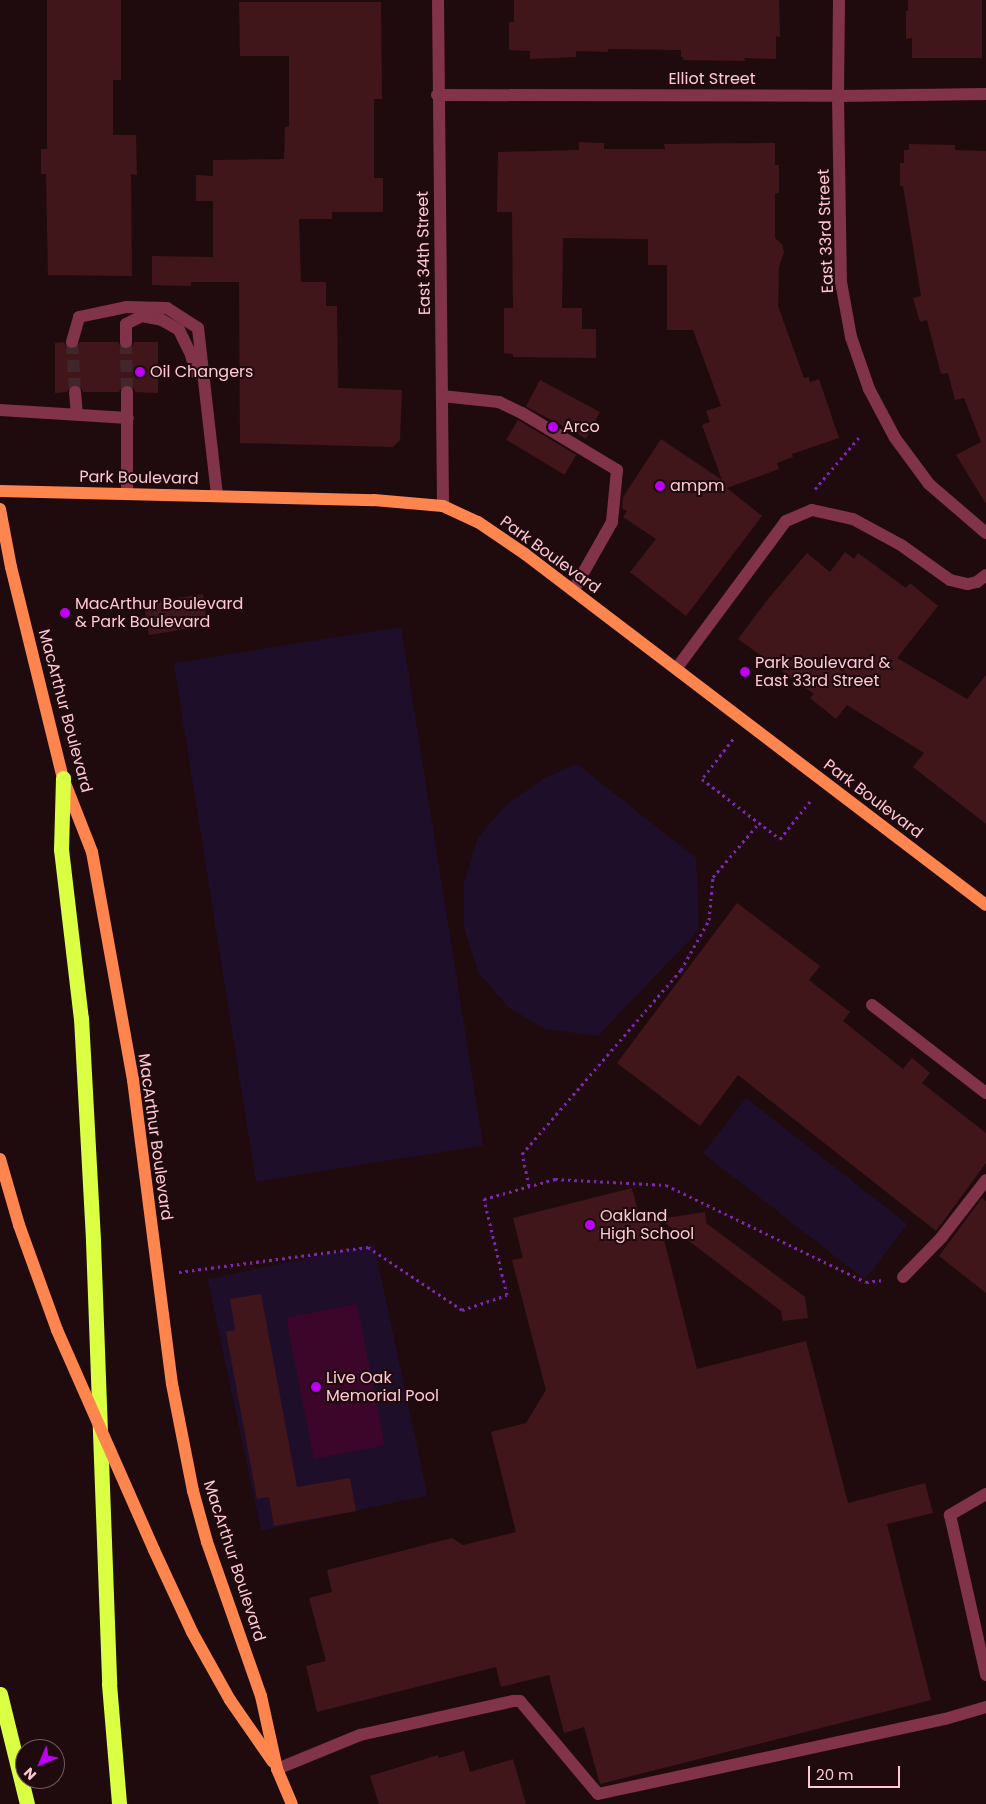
<!DOCTYPE html>
<html>
<head>
<meta charset="utf-8">
<style>
  body { margin:0 }
  #map { position:relative; width:986px; height:1804px; overflow:hidden; background:#1f0b0e; font-family:Poppins,sans-serif }
  div>[style] { position:absolute }
  .green>* { inset:0; background:#1f0e29; transform-origin:0 0 }
  .water>* { inset:0; background:#3c062b; transform-origin:0 0 }
  .building>* { inset:0; background:#40161b; transform-origin:0 0 }
  .minor-tunnel>* { height:12px; margin-top:-6px; transform-origin:0; background:repeating-linear-gradient(90deg,#41272c 0 12px,transparent 0 18px) }
  .path>* { height:3px; margin-top:-1.5px; transform-origin:0; background:repeating-linear-gradient(90deg,#7e27b5 0 2.5px,transparent 0 6.5px) }
  .minor>* { height:12px; margin:-6px; padding:0 6px; transform-origin:6px; border-radius:6px; background:#803349 }
  .major>* { height:12px; margin:-6px; padding:0 6px; transform-origin:6px; border-radius:6px; background:#ff854f }
  .highway>* { height:15px; margin:-7.5px; padding:0 7.5px; transform-origin:7.5px; border-radius:7.5px; background:#daff43 }
  .major-bridge>* { height:12px; margin:-6px; padding:0 6px; transform-origin:6px; border-radius:6px; background:#ff854f }
  .dots>* { width:14px; height:14px; translate:-50% -50%; box-sizing:border-box; border:2px solid #1f0b0e; border-radius:50% }
  span { translate:-50% -50%; white-space:nowrap; text-align:center; line-height:1.15; -webkit-text-stroke:4px #1f0b0e; paint-order:stroke }
  .street-label { font-size:16px; color:#ffc8d4 }
  .poi-label { font-size:16px; color:#ffc8d4 }
  .left { translate:0 -50%; text-align:left }
  .north { position:absolute; left:15px; top:1739px; width:50px; height:50px; box-sizing:border-box; background:#1f0b0e; border:1px solid #79575d; border-radius:50%; rotate:225deg; font-size:14px; font-weight:700; line-height:20px; text-align:center; color:#ffc8d4 }
  .north::after { content:''; display:block; margin:auto; width:18px; height:22px; background:#bd00f3; clip-path:polygon(50% 0,100% 100%,50% 72%,0 100%) }
  .scale { position:absolute; left:808px; top:1766px; width:92px; height:22px; box-sizing:border-box; border:2px solid #ffc8d4; border-top:0; padding-left:6px; font-size:15px; line-height:18px; white-space:nowrap; color:#ffc8d4; -webkit-text-stroke:4px #1f0b0e; paint-order:stroke }
</style>
</head>
<body>
<div id="map">
  <div class="green">
    <div style="left:401px;top:627px;width:525px;height:230px;rotate:81deg"></div>
    <div style="clip-path:polygon(577px 764px,696px 858px,699px 930px,598px 1036px,545px 1029px,508px 1007px,478px 972px,464px 927px,464px 883px,478px 838px,505px 806px,543px 779px)"></div>
    <div style="left:746px;top:1098px;width:205px;height:70px;rotate:38deg"></div>
    <div style="left:374px;top:1244px;width:257px;height:170px;rotate:78deg"></div>
  </div>
  <div class="water">
    <div style="left:357px;top:1304px;width:144px;height:72px;rotate:79deg"></div>
  </div>
  <div class="building">
    <div style="clip-path:polygon(47px 0,121px 0,121px 80px,113px 80px,113px 135px,136px 135px,137px 175px,131px 174px,132px 276px,48px 275px,46px 174px,41px 174px,41px 149px,47px 149px)"></div>
    <div style="clip-path:polygon(514px 0,779px 0,780px 37px,776px 36px,776px 59px,744px 58px,745px 61px,683px 60px,683px 57px,681px 57px,681px 50px,608px 49px,608px 52px,576px 51px,576px 57px,530px 59px,530px 51px,509px 50px,509px 22px,514px 22px)"></div>
    <div style="clip-path:polygon(908px 0,982px 0,982px 58px,912px 58px,912px 38px,906px 39px,906px 11px,908px 11px)"></div>
    <div style="clip-path:polygon(239px 2px,381px 2px,382px 99px,374px 99px,374px 178px,383px 178px,383px 212px,332px 212px,332px 219px,299px 219px,301px 282px,326px 282px,326px 306px,337px 306px,338px 388px,402px 390px,400px 440px,393px 447px,240px 443px,239px 282px,191px 282px,191px 286px,152px 285px,152px 256px,213px 257px,213px 201px,196px 201px,196px 175px,213px 176px,213px 160px,284px 159px,285px 127px,289px 127px,289px 56px,240px 56px)"></div>
    <div style="clip-path:polygon(579px 142px,604px 143px,604px 149px,665px 149px,664px 144px,775px 143px,775px 165px,779px 165px,779px 193px,775px 193px,775px 238px,782px 244px,784px 252px,779px 267px,778px 306px,804px 378px,809px 377px,810px 382px,819px 379px,839px 438px,792px 454px,793px 457px,777px 463px,779px 469px,727px 488px,762px 516px,686px 616px,630px 572px,656px 539px,623px 517px,627px 511px,622px 508px,623px 497px,661px 439px,722px 480px,702px 425px,710px 422px,706px 411px,721px 406px,693px 330px,667px 330px,667px 265px,648px 265px,648px 239px,563px 238px,562px 308px,582px 308px,582px 329px,596px 329px,596px 358px,513px 357px,513px 354px,504px 353px,504px 308px,513px 308px,512px 212px,497px 212px,498px 152px,579px 150px)"></div>
    <div style="clip-path:polygon(909px 144px,955px 145px,955px 150px,986px 151px,986px 504px,956px 455px,981px 442px,964px 398px,955px 400px,948px 373px,941px 374px,927px 320px,920px 322px,913px 298px,921px 296px,903px 186px,900px 186px,900px 163px,904px 163px,904px 150px,909px 150px)"></div>
    <div style="clip-path:polygon(64px 342px,67px 348px,74px 350px,80px 342px,118px 342px,122px 349px,126px 350px,133px 346px,134px 342px,158px 342px,158px 393px,135px 392px,134px 388px,127px 384px,123px 385px,119px 392px,83px 392px,81px 387px,75px 384px,70px 386px,67px 392px,55px 393px,55px 343px)"></div>
    <div style="left:540px;top:380px;width:68px;height:30px;rotate:28deg"></div>
    <div style="left:518px;top:420px;width:68px;height:23px;rotate:31deg"></div>
    <div style="clip-path:polygon(845px 552px,854px 559px,858px 553px,906px 588px,910px 583px,938px 606px,897px 658px,967px 699px,986px 675px,986px 824px,913px 767px,924px 753px,847px 705px,836px 719px,810px 698px,814px 694px,738px 639px,768px 599px,807px 553px,830px 572px)"></div>
    <div style="left:203px;top:594px;width:32px;height:60px;rotate:81deg"></div>
    <div style="clip-path:polygon(737px 903px,820px 966px,809px 980px,850px 1012px,843px 1021px,903px 1069px,912px 1058px,930px 1073px,922px 1083px,986px 1133px,986px 1163px,936px 1231px,738px 1075px,700px 1126px,617px 1063px)"></div>
    <div style="clip-path:polygon(632px 1188px,640px 1220px,658px 1216px,697px 1369px,806px 1341px,848px 1503px,925px 1483px,933px 1513px,887px 1524px,931px 1700px,600px 1784px,584px 1727px,564px 1733px,549px 1675px,501px 1687px,496px 1667px,317px 1712px,306px 1666px,326px 1661px,309px 1598px,332px 1592px,327px 1570px,452px 1538px,463px 1545px,516px 1532px,491px 1432px,526px 1423px,546px 1390px,512px 1260px,523px 1258px,513px 1218px)"></div>
    <div style="clip-path:polygon(982px 1198px,986px 1201px,986px 1293px,939px 1256px)"></div>
    <div style="clip-path:polygon(705px 1212px,706px 1223px,805px 1297px,808px 1318px,783px 1321px,781px 1311px,660px 1219px)"></div>
    <div style="clip-path:polygon(261px 1294px,297px 1487px,350px 1478px,356px 1511px,274px 1526px,269px 1497px,257px 1499px,226px 1332px,235px 1330px,230px 1299px)"></div>
    <div style="clip-path:polygon(464px 1751px,470px 1772px,513px 1759px,526px 1804px,379px 1804px,370px 1776px,438px 1755px,439px 1758px)"></div>
  </div>
  <div class="minor-tunnel">
    <div style="left:72px;top:342px;width:50px;rotate:86.6deg"></div>
    <div style="left:126px;top:342px;width:50px;rotate:88.9deg"></div>
  </div>
  <div class="path">
    <div style="left:815px;top:489px;width:71px;rotate:-49.6deg"></div>
    <div style="left:733px;top:739px;width:51px;rotate:127.8deg"></div>
    <div style="left:702px;top:779px;width:98px;rotate:37.6deg"></div>
    <div style="left:780px;top:839px;width:50px;rotate:-51.5deg"></div>
    <div style="left:529px;top:1186px;width:33px;rotate:-102deg"></div>
    <div style="left:522px;top:1154px;width:243px;rotate:-49.2deg"></div>
    <div style="left:681px;top:970px;width:57px;rotate:-60.8deg"></div>
    <div style="left:709px;top:920px;width:43px;rotate:-84.7deg"></div>
    <div style="left:713px;top:877px;width:71px;rotate:-49.6deg"></div>
    <div style="left:179px;top:1272px;width:191px;rotate:-7.5deg"></div>
    <div style="left:368px;top:1247px;width:113px;rotate:33.8deg"></div>
    <div style="left:462px;top:1310px;width:47px;rotate:-18.4deg"></div>
    <div style="left:507px;top:1295px;width:99px;rotate:-103.5deg"></div>
    <div style="left:484px;top:1199px;width:74px;rotate:-15.7deg"></div>
    <div style="left:555px;top:1179px;width:111px;rotate:3.1deg"></div>
    <div style="left:666px;top:1185px;width:222px;rotate:25.9deg"></div>
    <div style="left:866px;top:1282px;width:17px;rotate:-7deg"></div>
  </div>
  <div class="minor">
    <div style="left:438px;top:0;width:506px;rotate:89.43deg"></div>
    <div style="left:839px;top:0;width:96px;rotate:90.6deg"></div>
    <div style="left:838px;top:96px;width:186px;rotate:89.1deg"></div>
    <div style="left:841px;top:282px;width:56px;rotate:79.7deg"></div>
    <div style="left:851px;top:337px;width:55px;rotate:70.9deg"></div>
    <div style="left:869px;top:389px;width:55px;rotate:62deg"></div>
    <div style="left:895px;top:438px;width:57px;rotate:53.5deg"></div>
    <div style="left:929px;top:484px;width:75px;rotate:40.7deg"></div>
    <div style="left:437px;top:95px;width:401px;rotate:0.1deg"></div>
    <div style="left:838px;top:96px;width:148px;rotate:-0.8deg"></div>
    <div style="left:72px;top:342px;width:26px;rotate:-74deg"></div>
    <div style="left:79px;top:317px;width:48px;rotate:-12deg"></div>
    <div style="left:126px;top:307px;width:41px;rotate:1.4deg"></div>
    <div style="left:167px;top:308px;width:37px;rotate:33deg"></div>
    <div style="left:198px;top:328px;width:169px;rotate:83.5deg"></div>
    <div style="left:126px;top:342px;width:18px;rotate:-90deg"></div>
    <div style="left:126px;top:324px;width:18px;rotate:-27deg"></div>
    <div style="left:142px;top:316px;width:20px;rotate:11deg"></div>
    <div style="left:162px;top:320px;width:20px;rotate:30deg"></div>
    <div style="left:179px;top:330px;width:28px;rotate:64deg"></div>
    <div style="left:191px;top:355px;width:19px;rotate:74deg"></div>
    <div style="left:75px;top:392px;width:22px;rotate:85deg"></div>
    <div style="left:442px;top:396px;width:57px;rotate:6deg"></div>
    <div style="left:499px;top:402px;width:25px;rotate:26deg"></div>
    <div style="left:522px;top:413px;width:111px;rotate:31deg"></div>
    <div style="left:617px;top:470px;width:52px;rotate:95.5deg"></div>
    <div style="left:612px;top:522px;width:79px;rotate:119.5deg"></div>
    <div style="left:0;top:410px;width:128px;rotate:3.6deg"></div>
    <div style="left:127px;top:494px;width:102px;rotate:-90deg"></div>
    <div style="left:676px;top:669px;width:184px;rotate:-53.4deg"></div>
    <div style="left:786px;top:521px;width:28px;rotate:-23deg"></div>
    <div style="left:812px;top:510px;width:42px;rotate:12.4deg"></div>
    <div style="left:853px;top:519px;width:55px;rotate:28.4deg"></div>
    <div style="left:901px;top:545px;width:60px;rotate:35.5deg"></div>
    <div style="left:950px;top:580px;width:18px;rotate:13deg"></div>
    <div style="left:968px;top:584px;width:9px;rotate:-13deg"></div>
    <div style="left:977px;top:582px;width:11px;rotate:-38deg"></div>
    <div style="left:872px;top:1005px;width:144px;rotate:37.7deg"></div>
    <div style="left:903px;top:1277px;width:54px;rotate:-45.7deg"></div>
    <div style="left:941px;top:1238px;width:73px;rotate:-52.2deg"></div>
    <div style="left:986px;top:1494px;width:42px;rotate:149.7deg"></div>
    <div style="left:950px;top:1515px;width:164px;rotate:77.3deg"></div>
    <div style="left:277px;top:1769px;width:90px;rotate:-22.3deg"></div>
    <div style="left:360px;top:1735px;width:157px;rotate:-12.5deg"></div>
    <div style="left:513px;top:1701px;width:7px"></div>
    <div style="left:520px;top:1701px;width:121px;rotate:50deg"></div>
    <div style="left:598px;top:1794px;width:355px;rotate:-12.2deg"></div>
    <div style="left:945px;top:1719px;width:43px;rotate:-16.3deg"></div>
  </div>
  <div class="major">
    <div style="left:0;top:491px;width:374px;rotate:1.4deg"></div>
    <div style="left:374px;top:500px;width:69px;rotate:5deg"></div>
    <div style="left:443px;top:506px;width:38px;rotate:25deg"></div>
    <div style="left:478px;top:522px;width:57px;rotate:34.2deg"></div>
    <div style="left:525px;top:554px;width:579px;rotate:37.29deg"></div>
    <div style="left:0;top:509px;width:59px;rotate:79.3deg"></div>
    <div style="left:11px;top:567px;width:217px;rotate:76.2deg"></div>
    <div style="left:63px;top:778px;width:79px;rotate:68.6deg"></div>
    <div style="left:92px;top:852px;width:232px;rotate:79.8deg"></div>
    <div style="left:133px;top:1080px;width:306px;rotate:82.7deg"></div>
    <div style="left:172px;top:1384px;width:109px;rotate:78.9deg"></div>
    <div style="left:193px;top:1491px;width:53px;rotate:74.6deg"></div>
    <div style="left:207px;top:1542px;width:163px;rotate:70.7deg"></div>
    <div style="left:261px;top:1696px;width:75px;rotate:77.6deg"></div>
    <div style="left:277px;top:1769px;width:38px;rotate:67deg"></div>
    <div style="left:0;top:1159px;width:69px;rotate:73.9deg"></div>
    <div style="left:19px;top:1225px;width:112px;rotate:70.1deg"></div>
    <div style="left:154px;top:1550px;width:90px;rotate:65.1deg"></div>
    <div style="left:192px;top:1632px;width:78px;rotate:60.8deg"></div>
    <div style="left:230px;top:1700px;width:75px;rotate:55.3deg"></div>
  </div>
  <div class="highway">
    <div style="left:63px;top:778px;width:71px;rotate:91.6deg"></div>
    <div style="left:61px;top:849px;width:170px;rotate:83.3deg"></div>
    <div style="left:81px;top:1018px;width:223px;rotate:86.9deg"></div>
    <div style="left:93px;top:1241px;width:443px;rotate:87.9deg"></div>
    <div style="left:109px;top:1684px;width:120px;rotate:85.2deg"></div>
    <div style="left:0;top:1694px;width:113px;rotate:76.2deg"></div>
  </div>
  <div class="major-bridge">
    <div style="left:57px;top:1330px;width:240px;rotate:66.2deg"></div>
  </div>
  <div class="dots">
    <div style="left:140px;top:372px;background:#bd00f3"></div>
    <div style="left:553px;top:427px;background:#bd00f3"></div>
    <div style="left:660px;top:486px;background:#bd00f3"></div>
    <div style="left:65px;top:613px;background:#bd00f3"></div>
    <div style="left:745px;top:672px;background:#bd00f3"></div>
    <div style="left:590px;top:1225px;background:#bd00f3"></div>
    <div style="left:316px;top:1387px;background:#bd00f3"></div>
  </div>
  <div class="street-label">
    <span style="left:712px;top:79px">Elliot Street</span>
    <span style="left:826px;top:231px;rotate:-92deg">East 33rd Street</span>
    <span style="left:424px;top:253px;rotate:-91deg">East 34th Street</span>
    <span style="left:139px;top:478px;rotate:1deg">Park Boulevard</span>
    <span style="left:550px;top:555px;rotate:36deg">Park Boulevard</span>
    <span style="left:65px;top:711px;rotate:75deg">MacArthur Boulevard</span>
    <span style="left:873px;top:799px;rotate:37deg">Park Boulevard</span>
    <span style="left:155px;top:1137px;rotate:82deg">MacArthur Boulevard</span>
    <span style="left:234px;top:1561px;rotate:72deg">MacArthur Boulevard</span>
  </div>
  <div class="poi-label">
    <span class="left" style="left:150px;top:372px">Oil Changers</span>
    <span class="left" style="left:563px;top:427px">Arco</span>
    <span class="left" style="left:670px;top:486px">ampm</span>
    <span class="left" style="left:75px;top:613px">MacArthur Boulevard<br>&amp; Park Boulevard</span>
    <span class="left" style="left:755px;top:672px">Park Boulevard &amp;<br>East 33rd Street</span>
    <span class="left" style="left:600px;top:1225px">Oakland<br>High School</span>
    <span class="left" style="left:326px;top:1387px">Live Oak<br>Memorial Pool</span>
  </div>
  <div class="north">N</div>
  <div class="scale">20 m</div>
</div>
</body>
</html>
